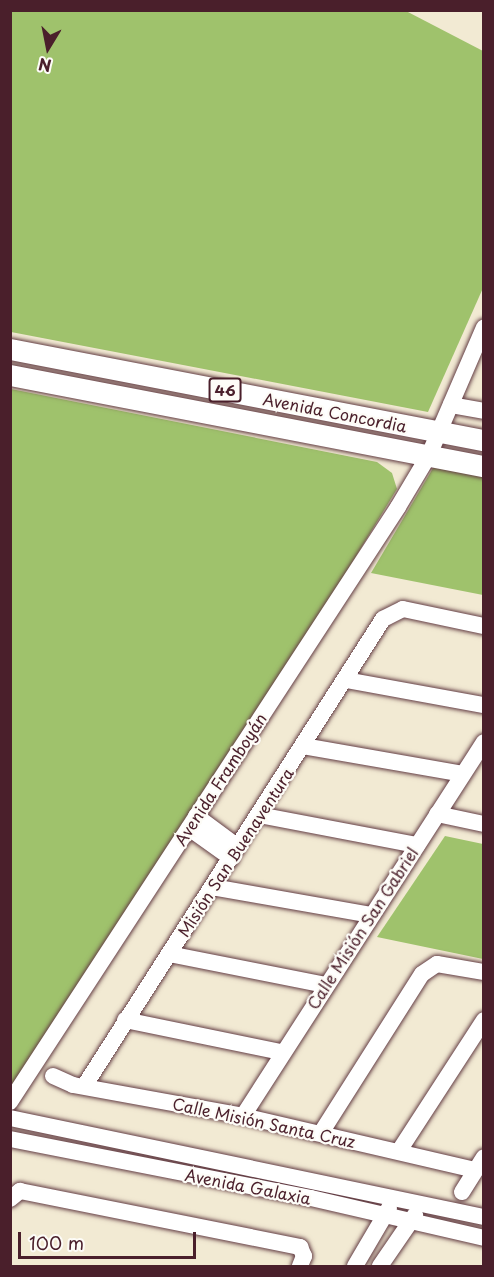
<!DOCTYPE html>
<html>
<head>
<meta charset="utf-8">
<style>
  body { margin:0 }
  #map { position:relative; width:494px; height:1277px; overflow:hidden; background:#f2ead3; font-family:"Playpen Sans",sans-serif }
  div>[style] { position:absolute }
  .green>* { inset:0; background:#9fc26c }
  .roads { filter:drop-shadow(0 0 2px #633d44) drop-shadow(0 0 2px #633d44) }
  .minor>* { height:16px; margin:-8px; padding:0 8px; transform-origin:8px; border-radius:8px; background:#fff }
  .major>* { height:21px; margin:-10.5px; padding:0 10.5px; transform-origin:10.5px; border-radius:10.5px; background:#fff }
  span { translate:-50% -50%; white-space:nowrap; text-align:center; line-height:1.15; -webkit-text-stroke:4.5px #fdfcf7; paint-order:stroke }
  .shield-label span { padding:2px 4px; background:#fdfcf7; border:2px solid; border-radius:4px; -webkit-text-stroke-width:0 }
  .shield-label { font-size:15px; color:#4a1f2b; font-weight:700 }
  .street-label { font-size:16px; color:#4a1f2b }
  .frame { position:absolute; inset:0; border:12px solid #4a1f2b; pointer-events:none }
  .north { position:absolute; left:18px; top:18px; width:60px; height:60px; -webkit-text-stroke:4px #fdfcf7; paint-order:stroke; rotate:190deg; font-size:16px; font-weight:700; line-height:24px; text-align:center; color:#4a1f2b }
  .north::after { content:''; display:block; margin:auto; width:21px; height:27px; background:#4a1f2b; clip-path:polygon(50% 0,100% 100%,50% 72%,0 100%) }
  .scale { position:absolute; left:18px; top:1232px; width:178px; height:27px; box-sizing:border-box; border:3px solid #4a1f2b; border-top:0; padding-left:8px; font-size:18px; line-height:21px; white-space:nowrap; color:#4a1f2b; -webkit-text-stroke:4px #fdfcf7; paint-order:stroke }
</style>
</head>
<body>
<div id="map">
  <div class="green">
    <div style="clip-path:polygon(10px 11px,406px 11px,483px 51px,483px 288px,428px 412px,11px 332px)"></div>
    <div style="clip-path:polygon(11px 389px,377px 462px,392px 473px,397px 489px,272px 694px,11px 1090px)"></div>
    <div style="clip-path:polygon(436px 463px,483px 472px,483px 595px,371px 573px)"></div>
    <div style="clip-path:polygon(445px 836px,483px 844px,483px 959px,377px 937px)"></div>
  </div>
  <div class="roads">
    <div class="minor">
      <div style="left:451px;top:405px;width:34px;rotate:10deg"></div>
      <div style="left:346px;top:680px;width:140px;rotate:10.3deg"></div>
      <div style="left:303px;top:746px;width:162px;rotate:9.9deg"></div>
      <div style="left:437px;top:814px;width:48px;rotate:12deg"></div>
      <div style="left:259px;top:815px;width:161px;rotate:10.8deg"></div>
      <div style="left:196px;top:816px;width:52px;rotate:36.4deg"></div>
      <div style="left:189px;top:828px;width:52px;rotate:35.5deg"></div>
      <div style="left:212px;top:887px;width:161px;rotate:10deg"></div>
      <div style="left:169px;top:954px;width:159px;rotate:11.2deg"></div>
      <div style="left:125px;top:1020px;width:159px;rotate:11.6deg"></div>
      <div style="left:53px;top:1076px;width:22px;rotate:24deg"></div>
      <div style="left:73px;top:1085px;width:173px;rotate:10.3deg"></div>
      <div style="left:243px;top:1116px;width:238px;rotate:13.1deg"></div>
      <div style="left:85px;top:1085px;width:553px;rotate:-57.4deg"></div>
      <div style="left:383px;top:619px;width:22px;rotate:-27deg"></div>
      <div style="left:403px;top:609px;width:83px;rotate:11.9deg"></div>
      <div style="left:10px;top:1102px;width:710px;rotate:-56.89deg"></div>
      <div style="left:398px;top:507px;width:61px;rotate:-59.2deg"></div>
      <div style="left:429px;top:455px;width:139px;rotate:-66.7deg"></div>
      <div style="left:243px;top:1116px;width:445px;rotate:-57.2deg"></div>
      <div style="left:10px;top:1118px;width:484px;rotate:11.8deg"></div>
      <div style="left:321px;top:1133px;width:188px;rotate:-57.6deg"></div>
      <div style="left:422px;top:974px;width:18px;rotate:-34deg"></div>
      <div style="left:437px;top:964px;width:48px;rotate:9.7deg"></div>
      <div style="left:10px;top:1139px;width:307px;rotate:11.1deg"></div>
      <div style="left:311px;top:1198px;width:178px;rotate:13deg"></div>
      <div style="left:399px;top:1151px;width:156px;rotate:-57deg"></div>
      <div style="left:462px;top:1192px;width:41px;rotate:-57.8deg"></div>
      <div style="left:10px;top:1199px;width:13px;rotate:-39deg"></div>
      <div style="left:20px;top:1191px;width:286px;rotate:11.3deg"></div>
      <div style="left:300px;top:1247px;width:10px;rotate:66deg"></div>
      <div style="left:304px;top:1256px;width:11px;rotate:112deg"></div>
      <div style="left:355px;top:1266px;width:67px;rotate:-59.6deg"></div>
      <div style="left:380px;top:1266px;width:62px;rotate:-55.5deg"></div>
    </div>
    <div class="major">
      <div style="left:10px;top:349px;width:483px;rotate:10.9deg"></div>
      <div style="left:10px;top:375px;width:483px;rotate:10.9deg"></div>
    </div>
  </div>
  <div class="shield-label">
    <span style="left:225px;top:390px">46</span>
  </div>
  <div class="street-label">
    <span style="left:335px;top:412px;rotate:11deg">Avenida Concordia</span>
    <span style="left:220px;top:779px;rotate:-57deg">Avenida Framboyán</span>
    <span style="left:235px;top:852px;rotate:-57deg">Misión San Buenaventura</span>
    <span style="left:362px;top:928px;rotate:-57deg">Calle Misión San Gabriel</span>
    <span style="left:264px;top:1122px;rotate:12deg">Calle Misión Santa Cruz</span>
    <span style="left:248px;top:1186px;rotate:11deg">Avenida Galaxia</span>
  </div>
  <div class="frame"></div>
  <div class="north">N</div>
  <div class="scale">100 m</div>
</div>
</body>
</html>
